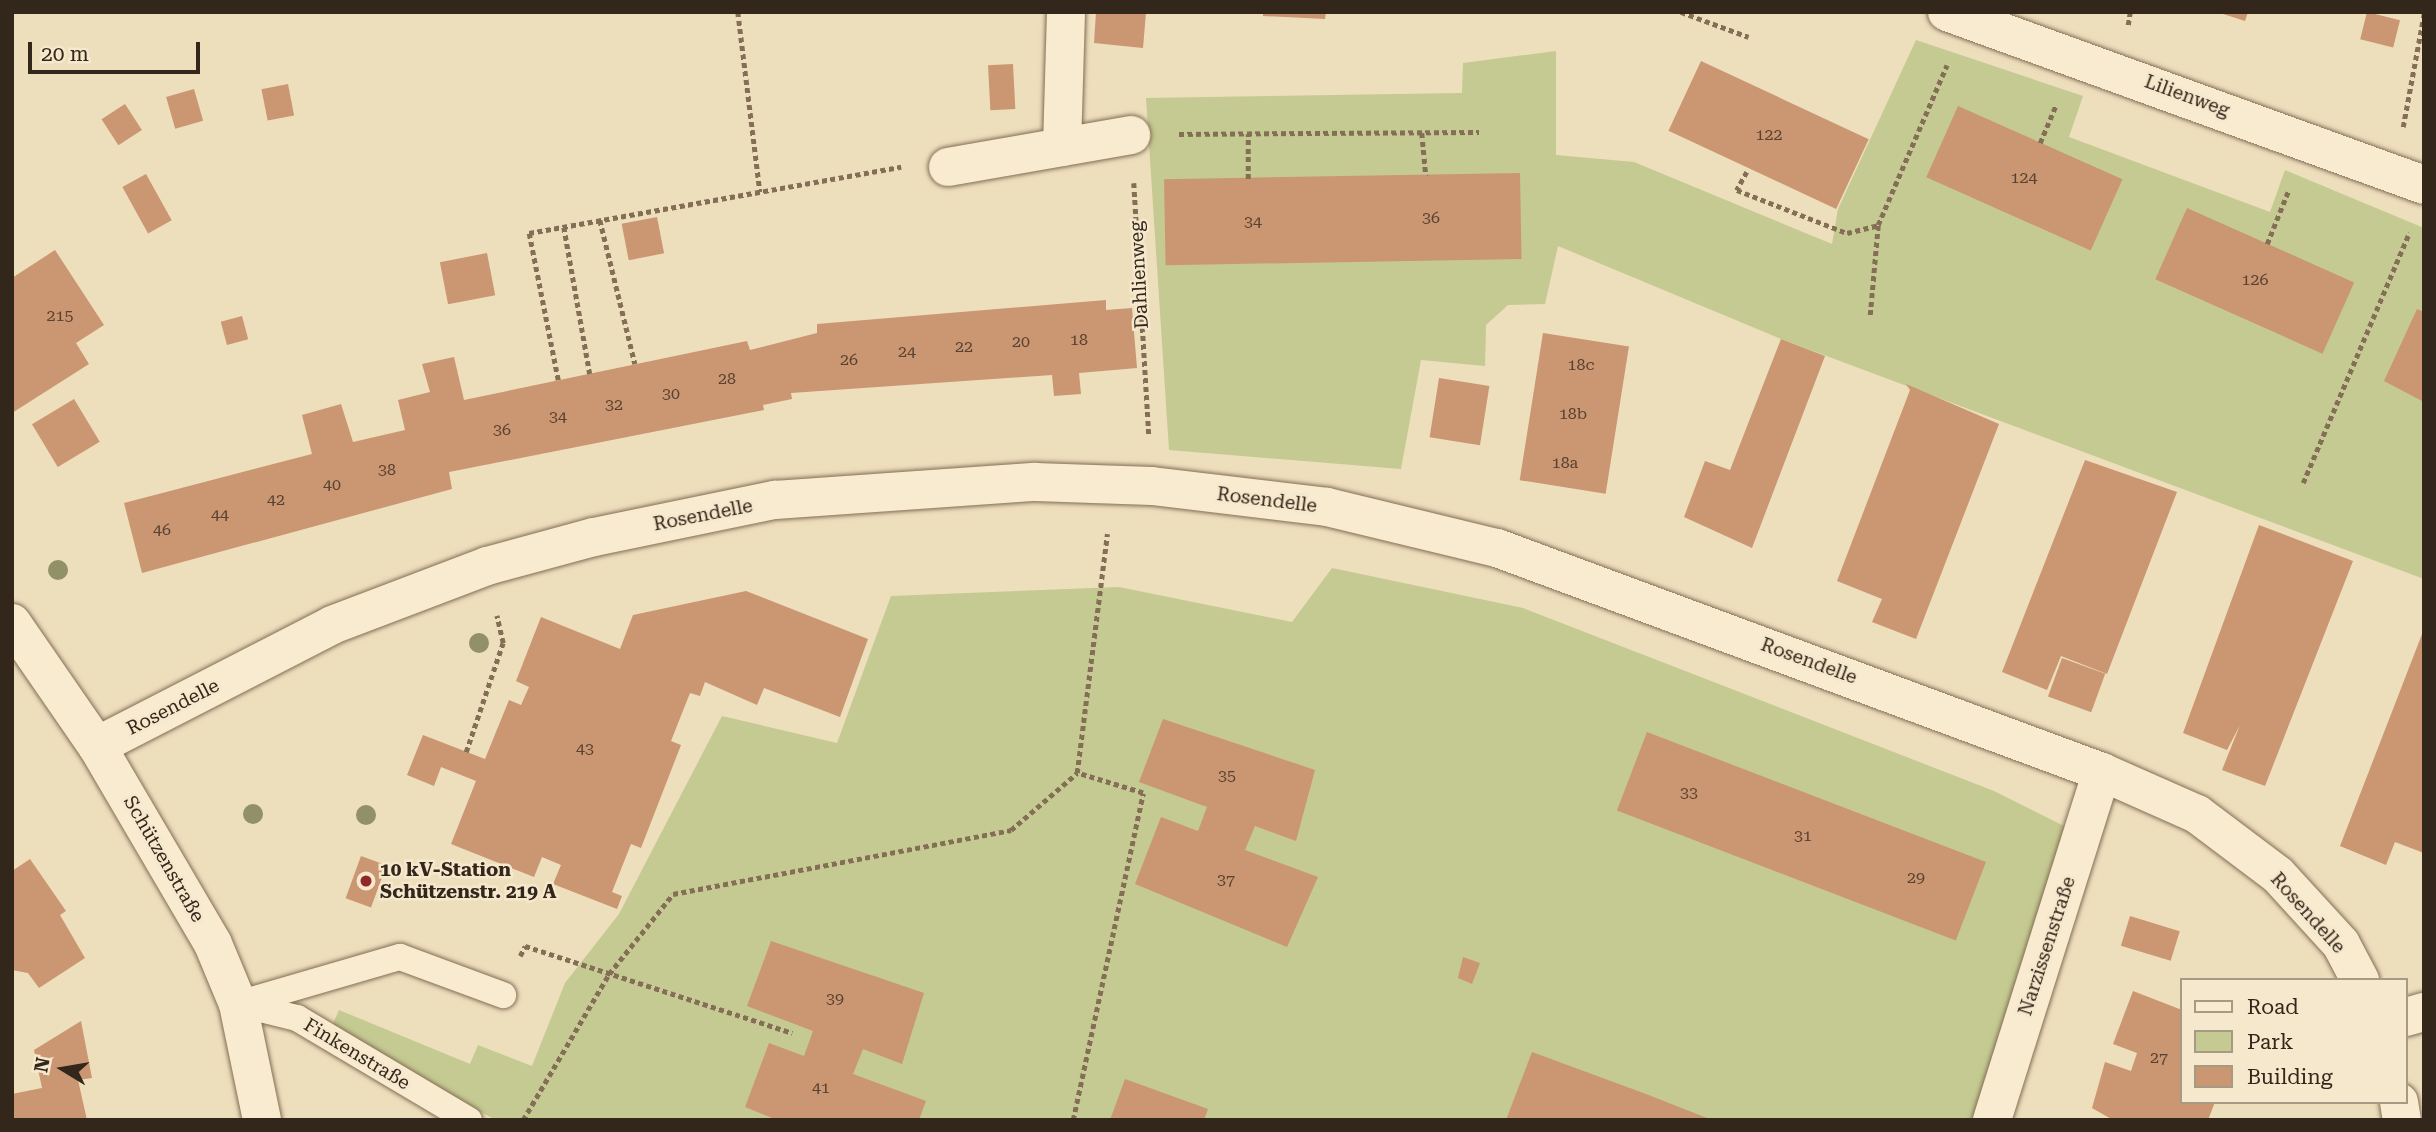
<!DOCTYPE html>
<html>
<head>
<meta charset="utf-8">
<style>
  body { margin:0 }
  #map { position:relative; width:2436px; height:1132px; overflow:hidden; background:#eddebc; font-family:"Roboto Serif",serif }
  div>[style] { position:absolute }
  .green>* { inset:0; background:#c4ca91 }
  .building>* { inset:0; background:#cb9672; transform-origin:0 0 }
  .path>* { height:4.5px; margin-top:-2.25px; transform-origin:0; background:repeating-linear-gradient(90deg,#846e56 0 5px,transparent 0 8.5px) }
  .roads { filter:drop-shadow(0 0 2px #846e56) drop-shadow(0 0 2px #846e56) }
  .service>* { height:26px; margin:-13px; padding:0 13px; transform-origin:13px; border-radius:13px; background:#f8ebcf }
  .minor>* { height:38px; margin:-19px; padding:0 19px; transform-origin:19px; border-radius:19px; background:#f8ebcf }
  .tertiary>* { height:38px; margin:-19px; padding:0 19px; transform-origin:19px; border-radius:19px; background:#f8ebcf }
  .trees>* { width:20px; height:20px; margin:-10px; border-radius:50%; background:#919067 }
  .dots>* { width:19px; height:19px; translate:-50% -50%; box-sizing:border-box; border:4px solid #f5e8cc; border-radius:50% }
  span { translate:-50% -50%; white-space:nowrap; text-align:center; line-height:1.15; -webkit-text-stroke:5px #f5e8cc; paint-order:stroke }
  .number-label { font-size:16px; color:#594231 }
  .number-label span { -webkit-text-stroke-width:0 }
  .street-label { font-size:19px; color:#33261b }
  .poi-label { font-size:19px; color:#33261b; font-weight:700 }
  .left { translate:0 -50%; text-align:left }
  .frame { position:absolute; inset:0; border:14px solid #33261b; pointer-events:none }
  .legend { position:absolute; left:2180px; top:978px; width:228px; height:126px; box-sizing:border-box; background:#f5e8cc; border:2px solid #a79a85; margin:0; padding:9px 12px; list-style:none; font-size:21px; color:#33261b }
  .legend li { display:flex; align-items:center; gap:14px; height:35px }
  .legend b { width:35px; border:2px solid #a79a85 }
  .north { position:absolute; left:28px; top:1034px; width:70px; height:70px; -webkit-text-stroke:5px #f5e8cc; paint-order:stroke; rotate:281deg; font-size:19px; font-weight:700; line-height:28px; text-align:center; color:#33261b }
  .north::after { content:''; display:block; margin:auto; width:24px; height:32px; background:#33261b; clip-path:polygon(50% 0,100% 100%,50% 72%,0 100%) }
  .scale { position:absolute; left:28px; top:42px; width:172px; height:32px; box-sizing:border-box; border:4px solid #33261b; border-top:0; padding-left:9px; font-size:21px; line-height:24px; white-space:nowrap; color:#33261b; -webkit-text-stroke:5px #f5e8cc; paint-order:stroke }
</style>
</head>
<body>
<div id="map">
  <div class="green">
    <div style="clip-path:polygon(1916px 40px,2083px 96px,2069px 137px,2270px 212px,2285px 170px,2424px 228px,2424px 579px,1781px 339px,1558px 246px,1545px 304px,1508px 305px,1486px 325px,1485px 366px,1421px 360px,1401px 469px,1169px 450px,1146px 98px,1462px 93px,1463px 63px,1556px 51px,1556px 155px,1634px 162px,1832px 244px,1838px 209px)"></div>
    <div style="clip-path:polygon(1332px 568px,1523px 608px,1994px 791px,2074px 831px,1981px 1120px,496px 1120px,329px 1033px,339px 1010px,470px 1064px,478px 1045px,532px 1066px,565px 983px,619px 914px,722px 716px,837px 743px,891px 596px,1119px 587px,1292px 622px)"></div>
  </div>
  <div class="building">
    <div style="clip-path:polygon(1096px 12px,1146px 12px,1143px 48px,1094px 43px)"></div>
    <div style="clip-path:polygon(1263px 12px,1326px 12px,1325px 19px,1263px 16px)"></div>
    <div style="clip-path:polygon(2217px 12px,2248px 12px,2245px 21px)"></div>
    <div style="left:2367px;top:12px;width:34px;height:28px;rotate:14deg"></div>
    <div style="left:1701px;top:61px;width:185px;height:77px;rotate:25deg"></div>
    <div style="left:1013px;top:64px;width:45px;height:25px;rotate:87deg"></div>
    <div style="left:288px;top:84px;width:32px;height:27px;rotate:79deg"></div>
    <div style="left:194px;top:89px;width:33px;height:29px;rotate:74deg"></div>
    <div style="left:125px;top:104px;width:31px;height:28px;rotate:57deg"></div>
    <div style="left:1958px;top:106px;width:180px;height:78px;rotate:24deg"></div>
    <div style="left:1520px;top:173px;width:86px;height:356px;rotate:89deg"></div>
    <div style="left:146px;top:174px;width:53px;height:27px;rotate:61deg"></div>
    <div style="left:2187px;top:208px;width:183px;height:78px;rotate:24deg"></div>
    <div style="left:657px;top:217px;width:37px;height:36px;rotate:79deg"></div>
    <div style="clip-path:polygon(55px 250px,104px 325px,76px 343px,89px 364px,12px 413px,12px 278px)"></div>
    <div style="left:487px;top:253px;width:43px;height:48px;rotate:79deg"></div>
    <div style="clip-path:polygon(1106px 300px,1106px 310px,1132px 308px,1137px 368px,1079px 373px,1081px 394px,1054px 396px,1052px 375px,791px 393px,792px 399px,763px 405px,764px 410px,449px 472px,452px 489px,142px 573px,124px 503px,312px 454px,302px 415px,341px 404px,353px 442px,405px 430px,398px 400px,430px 392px,422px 364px,454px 357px,464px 400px,747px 341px,750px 350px,817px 333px,817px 324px)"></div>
    <div style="clip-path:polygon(2417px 309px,2424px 312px,2424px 402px,2384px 381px)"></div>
    <div style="left:242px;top:316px;width:24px;height:22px;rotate:75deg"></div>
    <div style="left:1543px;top:333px;width:87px;height:149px;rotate:9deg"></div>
    <div style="clip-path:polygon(1781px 339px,1825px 356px,1752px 548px,1684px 517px,1705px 461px,1730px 470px)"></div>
    <div style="left:1439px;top:378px;width:51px;height:60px;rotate:9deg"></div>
    <div style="clip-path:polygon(1906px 384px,1999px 424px,1916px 639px,1872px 622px,1882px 599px,1837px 581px,1910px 390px)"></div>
    <div style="left:74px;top:399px;width:50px;height:49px;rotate:59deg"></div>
    <div style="clip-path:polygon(2085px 460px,2177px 492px,2107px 674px,2061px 656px,2047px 690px,2002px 672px)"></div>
    <div style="clip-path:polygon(2259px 525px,2353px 561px,2265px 786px,2222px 770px,2240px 725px,2227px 750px,2183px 733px)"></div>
    <div style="clip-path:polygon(746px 591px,868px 639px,840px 717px,764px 688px,757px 705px,705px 682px,700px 696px,690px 693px,671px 741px,681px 745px,641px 848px,631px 844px,612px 892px,622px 896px,617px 909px,553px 884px,561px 865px,542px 857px,534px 877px,451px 844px,476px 781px,441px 767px,434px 786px,407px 775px,423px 735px,485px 759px,509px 700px,521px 705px,529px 687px,516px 681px,541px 617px,620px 649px,633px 615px)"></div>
    <div style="clip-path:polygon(2424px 629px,2424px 853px,2395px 842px,2386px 865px,2340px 846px)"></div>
    <div style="left:2062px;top:658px;width:46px;height:41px;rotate:20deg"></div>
    <div style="clip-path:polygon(1163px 719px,1315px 770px,1296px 841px,1255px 826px,1245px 850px,1318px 877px,1287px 947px,1135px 884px,1161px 817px,1198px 831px,1207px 807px,1139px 782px)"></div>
    <div style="left:1647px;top:732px;width:363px;height:84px;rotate:21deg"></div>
    <div style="left:361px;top:856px;width:27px;height:45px;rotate:20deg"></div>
    <div style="clip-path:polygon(30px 859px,66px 911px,60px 915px,85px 958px,39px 988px,28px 973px,12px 970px,12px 871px)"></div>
    <div style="left:2130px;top:916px;width:52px;height:31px;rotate:17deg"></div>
    <div style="clip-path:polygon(771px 941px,924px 993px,902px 1064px,863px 1049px,853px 1074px,926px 1101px,919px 1120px,777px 1120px,745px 1107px,769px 1043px,804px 1056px,813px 1031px,747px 1006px)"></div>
    <div style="clip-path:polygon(1463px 957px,1480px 963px,1472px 984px,1458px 978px)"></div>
    <div style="clip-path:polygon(2133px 991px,2182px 1010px,2182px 1102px,2215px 1102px,2208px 1120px,2113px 1120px,2092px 1108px,2105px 1062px,2131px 1071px,2137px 1053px,2113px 1044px)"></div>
    <div style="clip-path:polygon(81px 1021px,92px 1078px,78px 1080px,87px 1120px,12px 1120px,12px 1094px,42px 1088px,34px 1050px)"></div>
    <div style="clip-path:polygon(1532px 1052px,1646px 1094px,1712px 1120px,1506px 1120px)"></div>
    <div style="clip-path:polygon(1125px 1079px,1208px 1109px,1204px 1120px,1110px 1120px)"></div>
  </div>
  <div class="path">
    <div style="left:738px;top:12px;width:181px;rotate:83deg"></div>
    <div style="left:1681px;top:12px;width:72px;rotate:20.2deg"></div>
    <div style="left:2128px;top:25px;width:13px;rotate:-81deg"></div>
    <div style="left:2403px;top:127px;width:115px;rotate:-79.5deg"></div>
    <div style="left:1422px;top:133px;width:43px;rotate:84.7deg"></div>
    <div style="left:1179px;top:134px;width:300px;rotate:-0.4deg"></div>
    <div style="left:2040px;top:143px;width:41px;rotate:-67.2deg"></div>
    <div style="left:1747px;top:172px;width:21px;rotate:119deg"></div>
    <div style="left:1737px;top:190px;width:118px;rotate:21.4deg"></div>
    <div style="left:1847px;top:233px;width:32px;rotate:-14deg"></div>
    <div style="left:1878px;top:225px;width:174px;rotate:-66.7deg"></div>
    <div style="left:1248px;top:179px;width:45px;rotate:-90deg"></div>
    <div style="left:1134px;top:183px;width:253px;rotate:86.6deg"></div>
    <div style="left:600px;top:220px;width:148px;rotate:76.3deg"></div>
    <div style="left:564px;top:227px;width:149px;rotate:80deg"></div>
    <div style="left:2267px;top:244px;width:59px;rotate:-68.2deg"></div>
    <div style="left:1870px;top:315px;width:90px;rotate:-84.9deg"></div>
    <div style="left:558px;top:380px;width:150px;rotate:-101.2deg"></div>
    <div style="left:529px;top:233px;width:378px;rotate:-10.1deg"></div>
    <div style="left:2303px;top:483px;width:272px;rotate:-67deg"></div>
    <div style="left:466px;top:752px;width:115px;rotate:-71.3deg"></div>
    <div style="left:503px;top:643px;width:28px;rotate:-103deg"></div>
    <div style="left:520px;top:956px;width:11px;rotate:-63deg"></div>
    <div style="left:525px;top:946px;width:281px;rotate:18deg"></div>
    <div style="left:523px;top:1120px;width:169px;rotate:-59.5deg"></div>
    <div style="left:609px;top:974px;width:102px;rotate:-51.3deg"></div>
    <div style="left:673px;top:894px;width:344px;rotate:-10.7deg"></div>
    <div style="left:1011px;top:830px;width:87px;rotate:-40.8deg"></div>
    <div style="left:1077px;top:773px;width:241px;rotate:-82.8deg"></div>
    <div style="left:1073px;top:1120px;width:334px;rotate:-77.9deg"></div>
    <div style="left:1143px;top:793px;width:69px;rotate:-163.1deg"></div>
  </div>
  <div class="roads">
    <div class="service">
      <div style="left:238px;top:1004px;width:169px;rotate:-16.2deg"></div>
      <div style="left:400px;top:957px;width:110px;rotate:20.3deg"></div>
      <div style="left:240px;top:1004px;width:59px;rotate:13.8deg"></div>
      <div style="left:297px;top:1018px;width:200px;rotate:30.7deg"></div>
    </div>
    <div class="minor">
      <div style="left:1947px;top:12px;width:507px;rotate:19.93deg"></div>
      <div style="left:1062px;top:147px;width:135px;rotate:-88.3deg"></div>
      <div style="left:948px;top:167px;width:186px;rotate:-9.9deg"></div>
      <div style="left:97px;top:746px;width:264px;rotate:-27.2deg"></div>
      <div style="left:332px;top:625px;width:166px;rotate:-20.8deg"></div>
      <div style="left:487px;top:566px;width:111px;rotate:-15.2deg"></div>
      <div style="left:594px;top:537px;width:185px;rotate:-11.6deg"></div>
      <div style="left:775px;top:500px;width:261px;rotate:-4deg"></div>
      <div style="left:1035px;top:482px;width:117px;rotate:2deg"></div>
      <div style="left:1152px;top:486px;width:176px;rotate:6.8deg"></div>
      <div style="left:1327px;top:507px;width:175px;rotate:13.6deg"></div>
      <div style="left:1497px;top:548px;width:645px;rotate:20.32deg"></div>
      <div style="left:2102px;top:772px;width:104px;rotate:23.9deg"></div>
      <div style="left:2197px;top:814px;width:101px;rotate:37deg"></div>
      <div style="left:2278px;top:875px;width:93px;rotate:47.6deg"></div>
      <div style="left:2341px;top:944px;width:41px;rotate:62.2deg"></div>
      <div style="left:2406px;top:1017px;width:19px;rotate:-16deg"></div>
      <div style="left:2399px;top:1102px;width:18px;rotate:81deg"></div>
      <div style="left:1992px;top:1120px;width:365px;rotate:-72.5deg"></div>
    </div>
    <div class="tertiary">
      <div style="left:12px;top:623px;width:150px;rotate:55.4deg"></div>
      <div style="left:97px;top:746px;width:229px;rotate:59.6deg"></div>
      <div style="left:213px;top:944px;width:65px;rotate:67.4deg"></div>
      <div style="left:238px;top:1004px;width:118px;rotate:78.3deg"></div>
    </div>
  </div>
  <div class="trees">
    <div style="left:58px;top:570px"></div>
    <div style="left:479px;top:643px"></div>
    <div style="left:253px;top:814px"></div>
    <div style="left:366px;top:815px"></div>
  </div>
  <div class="dots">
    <div style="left:366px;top:881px;background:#922729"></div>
  </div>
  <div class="number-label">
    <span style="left:1769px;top:135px">122</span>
    <span style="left:2024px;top:178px">124</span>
    <span style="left:1431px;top:218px">36</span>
    <span style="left:1253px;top:222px">34</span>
    <span style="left:2255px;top:280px">126</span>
    <span style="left:60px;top:316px">215</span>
    <span style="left:1079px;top:340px">18</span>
    <span style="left:1021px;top:342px">20</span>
    <span style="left:964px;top:347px">22</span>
    <span style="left:907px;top:352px">24</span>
    <span style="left:849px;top:360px">26</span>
    <span style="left:1581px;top:365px">18c</span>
    <span style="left:727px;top:379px">28</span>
    <span style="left:671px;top:394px">30</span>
    <span style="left:614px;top:405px">32</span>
    <span style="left:1573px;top:414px">18b</span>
    <span style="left:558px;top:417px">34</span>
    <span style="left:502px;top:430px">36</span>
    <span style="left:1565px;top:463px">18a</span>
    <span style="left:387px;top:470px">38</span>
    <span style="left:332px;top:485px">40</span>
    <span style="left:276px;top:500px">42</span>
    <span style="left:220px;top:515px">44</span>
    <span style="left:162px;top:530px">46</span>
    <span style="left:585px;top:749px">43</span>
    <span style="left:1227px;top:776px">35</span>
    <span style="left:1689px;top:793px">33</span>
    <span style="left:1803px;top:836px">31</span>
    <span style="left:1916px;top:878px">29</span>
    <span style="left:1226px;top:880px">37</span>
    <span style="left:835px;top:999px">39</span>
    <span style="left:2159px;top:1058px">27</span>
    <span style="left:821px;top:1088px">41</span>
  </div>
  <div class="street-label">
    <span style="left:2187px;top:96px;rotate:20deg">Lilienweg</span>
    <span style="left:1139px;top:275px;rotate:-93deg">Dahlienweg</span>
    <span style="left:1267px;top:500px;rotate:7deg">Rosendelle</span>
    <span style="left:703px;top:515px;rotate:-11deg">Rosendelle</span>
    <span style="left:1809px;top:661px;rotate:20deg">Rosendelle</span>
    <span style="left:173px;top:707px;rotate:-27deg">Rosendelle</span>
    <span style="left:164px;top:859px;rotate:60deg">Schützenstraße</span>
    <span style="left:2308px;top:913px;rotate:48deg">Rosendelle</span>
    <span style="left:2047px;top:946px;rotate:-72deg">Narzissenstraße</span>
    <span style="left:357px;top:1054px;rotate:31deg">Finkenstraße</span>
  </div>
  <div class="poi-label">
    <span class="left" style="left:380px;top:881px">10 kV-Station<br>Schützenstr. 219 A</span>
  </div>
  <div class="frame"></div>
  <ul class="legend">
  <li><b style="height:9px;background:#f8ebcf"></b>Road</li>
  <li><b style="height:19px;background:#c4ca91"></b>Park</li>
  <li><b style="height:19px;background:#cb9672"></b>Building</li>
  </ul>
  <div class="north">N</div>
  <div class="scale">20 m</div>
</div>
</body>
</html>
